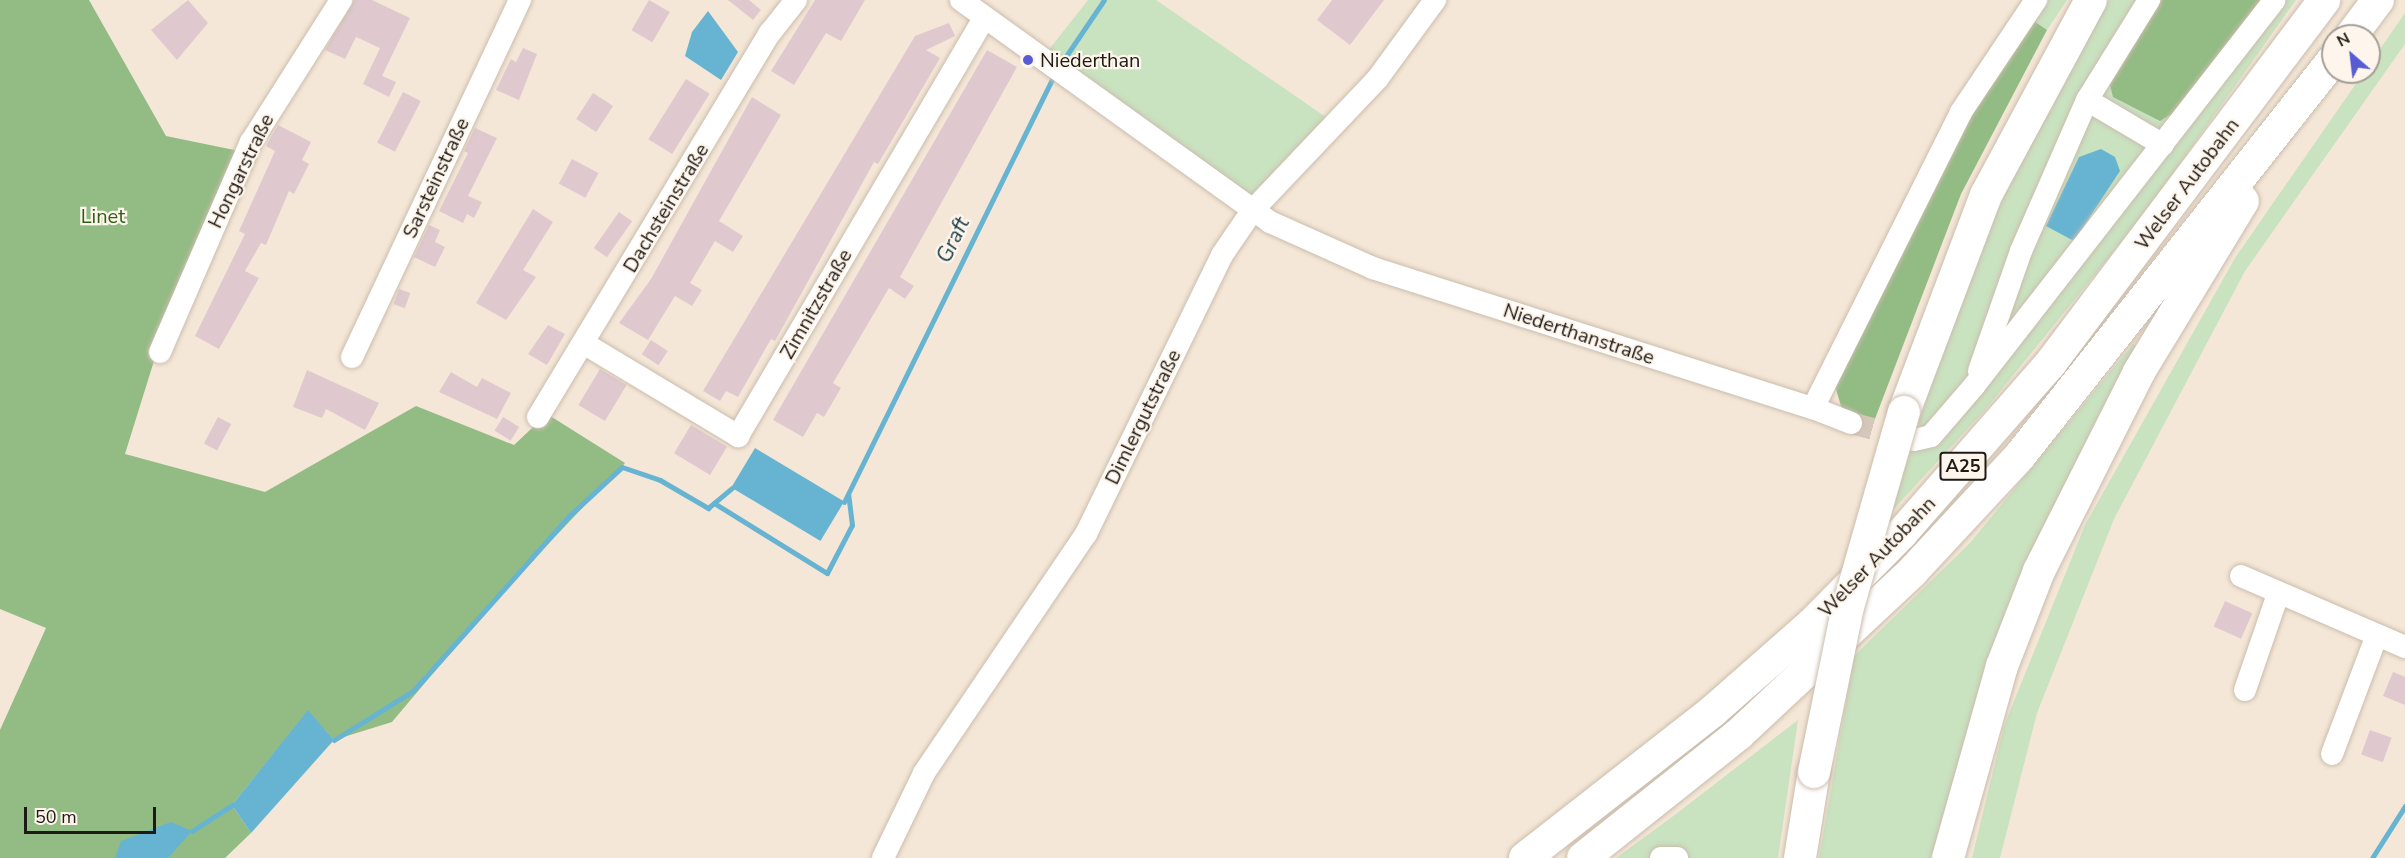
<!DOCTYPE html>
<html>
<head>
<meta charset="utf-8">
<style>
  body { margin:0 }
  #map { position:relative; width:2405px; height:858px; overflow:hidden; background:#f5e7d7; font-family:"Nunito Sans",sans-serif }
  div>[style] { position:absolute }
  .green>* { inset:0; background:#c9e2c0 }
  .forest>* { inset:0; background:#93bb84 }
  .water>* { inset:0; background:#67b4d2; transform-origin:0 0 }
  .stream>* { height:5px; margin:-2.5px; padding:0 2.5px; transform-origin:2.5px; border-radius:2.5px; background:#67b4d2 }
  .building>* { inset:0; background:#dfc9cf; transform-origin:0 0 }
  .minor-tunnel>* { height:22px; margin-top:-11px; transform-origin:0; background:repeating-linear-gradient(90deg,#d5c8ba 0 22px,transparent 0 33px) }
  .roads { filter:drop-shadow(0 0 2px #cabdad) drop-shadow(0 0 2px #cabdad) }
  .minor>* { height:22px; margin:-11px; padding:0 11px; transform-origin:11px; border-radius:11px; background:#fff }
  .highway>* { height:32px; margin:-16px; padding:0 16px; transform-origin:16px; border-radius:16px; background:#fff }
  .bridges { filter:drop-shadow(0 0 2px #cabdad) drop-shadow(0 0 2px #cabdad) }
  .highway-bridge>* { height:32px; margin:-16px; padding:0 16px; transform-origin:16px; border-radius:16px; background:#fff }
  .dots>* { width:16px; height:16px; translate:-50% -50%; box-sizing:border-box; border:3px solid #fef6ec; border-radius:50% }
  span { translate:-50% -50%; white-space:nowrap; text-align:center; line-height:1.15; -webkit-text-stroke:4.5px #fef6ec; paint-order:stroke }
  .shield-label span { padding:2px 4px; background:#fef6ec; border:2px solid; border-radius:4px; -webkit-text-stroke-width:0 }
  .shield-label { font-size:18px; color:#1f1a15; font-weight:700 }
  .poi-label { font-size:20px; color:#1f1a15 }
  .left { translate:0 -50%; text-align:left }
  .street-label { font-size:20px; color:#1f1a15 }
  .park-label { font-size:20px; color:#2f6016 }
  .water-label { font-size:21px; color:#193d4a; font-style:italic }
  .north { position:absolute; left:2321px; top:24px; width:60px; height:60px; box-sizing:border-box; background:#fef6ec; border:2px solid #a59e96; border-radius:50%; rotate:332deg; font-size:16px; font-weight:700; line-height:24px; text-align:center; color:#1f1a15 }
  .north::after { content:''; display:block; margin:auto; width:21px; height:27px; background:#565cd3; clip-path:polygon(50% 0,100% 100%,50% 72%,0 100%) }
  .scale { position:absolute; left:24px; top:807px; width:132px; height:27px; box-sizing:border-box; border:3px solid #1f1a15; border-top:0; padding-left:8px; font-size:18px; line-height:21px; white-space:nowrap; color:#1f1a15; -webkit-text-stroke:4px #fef6ec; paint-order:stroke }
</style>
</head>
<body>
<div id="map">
  <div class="green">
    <div style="clip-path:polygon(1088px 0,1156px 0,1330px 120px,1249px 201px,1047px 52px)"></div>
    <div style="clip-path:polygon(2044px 0,2067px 0,2047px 30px,2031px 19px)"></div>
    <div style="clip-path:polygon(2109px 0,2296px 0,2144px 214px,1985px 410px,1891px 512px,1958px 299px,2024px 152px)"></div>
    <div style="clip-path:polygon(2405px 13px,2405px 44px,2245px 271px,2114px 519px,2037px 713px,2000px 858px,1972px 858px,2004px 726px,2085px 525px,2235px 258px)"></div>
    <div style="clip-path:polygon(2133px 344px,2139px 348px,2063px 488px,1996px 641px,1934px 858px,1819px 858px,1854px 656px,1970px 543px)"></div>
    <div style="clip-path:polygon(1798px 720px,1778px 858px,1616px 858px,1672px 817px)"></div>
  </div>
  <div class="forest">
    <div style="clip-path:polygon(0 0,89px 0,166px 136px,244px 152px,168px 316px,125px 454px,265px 492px,416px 406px,514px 445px,547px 414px,625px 463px,493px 602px,392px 722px,334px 740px,308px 711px,232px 805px,251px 833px,225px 858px,0 858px,0 730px,46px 628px,0 609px)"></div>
    <div style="clip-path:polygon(2162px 0,2262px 0,2175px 112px,2160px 121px,2113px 97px,2110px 85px)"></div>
    <div style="clip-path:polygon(2031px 19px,2047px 30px,1961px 194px,1873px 424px,1844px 416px,1835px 386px,1974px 108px)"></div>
  </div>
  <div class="water">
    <div style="clip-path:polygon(708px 11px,738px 52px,721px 80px,685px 56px,692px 32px)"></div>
    <div style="clip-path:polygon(2101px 149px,2115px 157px,2120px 171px,2074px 241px,2046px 226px,2079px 157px)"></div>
    <div style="left:755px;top:448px;width:104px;height:46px;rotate:31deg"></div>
    <div style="clip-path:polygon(308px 710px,334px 740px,251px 833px,232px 805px)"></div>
    <div style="clip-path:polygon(171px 822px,192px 831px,168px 858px,115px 858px,121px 841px)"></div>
  </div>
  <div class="stream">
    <div style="left:1060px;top:65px;width:78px;rotate:-55.9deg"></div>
    <div style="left:844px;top:502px;width:478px;rotate:-63.8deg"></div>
    <div style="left:714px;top:503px;width:133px;rotate:31.8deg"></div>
    <div style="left:827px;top:573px;width:54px;rotate:-62.5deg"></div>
    <div style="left:852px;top:525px;width:31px;rotate:-97deg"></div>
    <div style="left:334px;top:740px;width:93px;rotate:-31.8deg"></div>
    <div style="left:413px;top:691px;width:234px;rotate:-48.3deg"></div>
    <div style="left:569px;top:516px;width:72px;rotate:-42.8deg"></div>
    <div style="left:622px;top:467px;width:40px;rotate:18.9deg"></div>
    <div style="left:660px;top:480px;width:56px;rotate:30.3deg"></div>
    <div style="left:708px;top:508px;width:31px;rotate:-40deg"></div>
    <div style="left:192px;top:831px;width:48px;rotate:-33deg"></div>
    <div style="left:2372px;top:858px;width:62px;rotate:-57.6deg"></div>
  </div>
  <div class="building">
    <div style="clip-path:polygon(188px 0,208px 23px,177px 60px,151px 30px)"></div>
    <div style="clip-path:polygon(354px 0,372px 0,410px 18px,382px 76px,396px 82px,389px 97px,363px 84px,380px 48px,356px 37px,345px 59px,325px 50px)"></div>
    <div style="left:649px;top:0;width:24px;height:35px;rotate:30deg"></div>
    <div style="clip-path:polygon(728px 0,749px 0,761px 10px,753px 20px)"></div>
    <div style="clip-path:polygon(815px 0,865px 0,841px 41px,826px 33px,794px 85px,771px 71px)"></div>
    <div style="clip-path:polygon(1332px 0,1384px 0,1350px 45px,1317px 20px)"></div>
    <div style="clip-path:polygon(949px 23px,955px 36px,926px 50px,940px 58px,878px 164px,874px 162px,775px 341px,771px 339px,738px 397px,726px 391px,720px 401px,703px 391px,915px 36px)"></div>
    <div style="clip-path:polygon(523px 48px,537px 54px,519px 100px,496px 90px,511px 59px,516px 62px)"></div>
    <div style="clip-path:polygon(987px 50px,1017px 67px,900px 277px,914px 286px,905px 299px,889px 288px,833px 383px,841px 388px,824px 417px,817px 413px,803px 437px,773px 420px)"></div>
    <div style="left:686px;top:79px;width:28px;height:71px;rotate:32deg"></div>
    <div style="left:403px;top:92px;width:20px;height:57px;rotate:27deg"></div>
    <div style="left:593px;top:93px;width:24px;height:31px;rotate:33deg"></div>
    <div style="clip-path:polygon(752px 97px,781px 115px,719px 221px,743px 236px,733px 252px,715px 241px,690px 283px,702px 290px,692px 306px,675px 296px,648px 340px,619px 323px,651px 279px)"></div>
    <div style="clip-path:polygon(278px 125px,311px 142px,302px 160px,309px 164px,294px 194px,289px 191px,266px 245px,261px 243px,245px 271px,259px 278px,219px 349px,195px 336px,245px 234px,239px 231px,275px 151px,266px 146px)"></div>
    <div style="clip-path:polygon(475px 128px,497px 138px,468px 196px,482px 202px,474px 218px,467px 214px,463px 223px,439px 211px,468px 153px,464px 151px)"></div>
    <div style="left:572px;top:159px;width:30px;height:28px;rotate:28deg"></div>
    <div style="clip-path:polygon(533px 209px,553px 222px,523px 270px,536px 277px,506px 320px,476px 303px)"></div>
    <div style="left:619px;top:212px;width:16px;height:44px;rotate:35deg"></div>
    <div style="clip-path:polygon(429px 225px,440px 230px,435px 242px,445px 247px,435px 267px,414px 257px)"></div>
    <div style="left:399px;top:289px;width:12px;height:16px;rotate:20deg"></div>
    <div style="clip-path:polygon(548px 325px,565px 334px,547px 365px,528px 354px)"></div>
    <div style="left:651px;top:340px;width:20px;height:17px;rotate:33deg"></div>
    <div style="left:600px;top:369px;width:31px;height:42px;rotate:31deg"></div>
    <div style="clip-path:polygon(307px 370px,379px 403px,365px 430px,326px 409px,322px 418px,293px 407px)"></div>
    <div style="clip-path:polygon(451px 372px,477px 387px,482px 378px,511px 393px,497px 419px,439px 392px)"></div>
    <div style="left:218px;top:417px;width:15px;height:30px;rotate:28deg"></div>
    <div style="left:503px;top:417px;width:19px;height:16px;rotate:32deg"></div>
    <div style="left:691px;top:425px;width:42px;height:33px;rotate:31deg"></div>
    <div style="left:2225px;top:601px;width:30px;height:28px;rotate:24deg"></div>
    <div style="clip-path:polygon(2393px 672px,2405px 677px,2405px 705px,2383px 696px)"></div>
    <div style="left:2370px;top:730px;width:23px;height:26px;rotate:20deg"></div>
  </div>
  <div class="minor-tunnel">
    <div style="left:1851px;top:423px;width:61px;rotate:15.2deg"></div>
  </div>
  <div class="roads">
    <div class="minor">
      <div style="left:961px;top:0;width:380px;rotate:35.7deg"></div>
      <div style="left:1270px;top:222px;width:113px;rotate:24.1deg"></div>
      <div style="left:1373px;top:268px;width:462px;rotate:17.7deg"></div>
      <div style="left:1813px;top:408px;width:331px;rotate:-63.4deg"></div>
      <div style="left:1961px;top:112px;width:135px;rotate:-56.2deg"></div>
      <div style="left:2087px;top:100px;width:88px;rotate:30.6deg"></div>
      <div style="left:585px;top:344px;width:179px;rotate:31deg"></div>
      <div style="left:738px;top:436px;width:485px;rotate:-59.5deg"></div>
      <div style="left:160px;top:352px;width:229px;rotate:-66.6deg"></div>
      <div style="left:251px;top:142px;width:168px;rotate:-57.6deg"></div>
      <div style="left:352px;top:357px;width:395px;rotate:-64.8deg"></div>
      <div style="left:1979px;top:371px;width:127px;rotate:-70.7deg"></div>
      <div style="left:2021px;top:251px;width:165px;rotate:-66.4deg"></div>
      <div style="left:2087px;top:100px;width:118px;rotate:-58.2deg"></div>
      <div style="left:1813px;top:408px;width:41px;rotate:21.5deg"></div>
      <div style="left:538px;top:417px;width:449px;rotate:-58.9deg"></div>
      <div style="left:770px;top:33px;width:42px;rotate:-51.8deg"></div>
      <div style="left:1914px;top:440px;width:17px;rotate:-13deg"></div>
      <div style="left:1931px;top:436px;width:66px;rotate:-49.3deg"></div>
      <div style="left:1974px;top:386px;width:489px;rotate:-52.1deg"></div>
      <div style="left:2241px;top:576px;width:179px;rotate:23.4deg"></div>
      <div style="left:2245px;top:690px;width:102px;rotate:-71deg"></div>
      <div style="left:2332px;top:754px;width:127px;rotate:-69.3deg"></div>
      <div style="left:883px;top:858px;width:94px;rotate:-64.2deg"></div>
      <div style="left:924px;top:773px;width:289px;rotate:-55.9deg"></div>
      <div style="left:1086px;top:534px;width:310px;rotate:-64deg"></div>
      <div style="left:1222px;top:255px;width:53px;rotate:-55.7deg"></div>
      <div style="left:1252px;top:211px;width:183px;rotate:-46.5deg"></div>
      <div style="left:1378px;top:78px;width:97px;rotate:-53.8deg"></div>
      <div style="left:1661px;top:858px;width:16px"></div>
    </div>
    <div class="highway">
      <div style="left:2351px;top:36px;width:45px;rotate:-53.1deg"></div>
      <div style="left:1904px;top:412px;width:232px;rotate:-69.3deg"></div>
      <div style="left:1986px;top:195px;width:221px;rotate:-61.7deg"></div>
      <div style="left:1525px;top:858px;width:239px;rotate:-38deg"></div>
      <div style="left:1713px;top:711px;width:130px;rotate:-41.3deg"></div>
      <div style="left:1811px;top:625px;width:129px;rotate:-45.3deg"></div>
      <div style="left:1902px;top:533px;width:225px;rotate:-48.8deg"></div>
      <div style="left:2050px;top:364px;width:456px;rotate:-53deg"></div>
      <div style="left:1583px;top:858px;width:199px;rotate:-38.5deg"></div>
      <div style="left:1739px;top:734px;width:238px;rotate:-43.1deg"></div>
      <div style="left:1913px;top:571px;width:156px;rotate:-47.1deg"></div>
      <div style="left:2019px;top:457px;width:506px;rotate:-51.66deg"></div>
      <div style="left:1800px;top:858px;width:87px;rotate:-80.8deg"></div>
      <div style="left:1948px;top:858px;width:199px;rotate:-74.3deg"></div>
      <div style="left:2002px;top:666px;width:102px;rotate:-68.7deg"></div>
      <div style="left:2039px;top:571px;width:223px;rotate:-63.3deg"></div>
      <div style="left:2139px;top:372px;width:200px;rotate:-58.7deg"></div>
    </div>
  </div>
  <div class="bridges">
    <div class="highway-bridge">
      <div style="left:1814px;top:772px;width:168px;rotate:-78.4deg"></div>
      <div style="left:1848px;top:607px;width:203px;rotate:-74deg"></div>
    </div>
  </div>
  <div class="dots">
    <div style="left:1028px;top:60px;background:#565cd3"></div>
  </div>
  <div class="shield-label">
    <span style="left:1963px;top:466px">A25</span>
  </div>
  <div class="poi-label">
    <span class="left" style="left:1040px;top:60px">Niederthan</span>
  </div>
  <div class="street-label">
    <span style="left:241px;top:171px;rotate:-64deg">Hongarstraße</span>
    <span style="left:436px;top:178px;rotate:-65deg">Sarsteinstraße</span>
    <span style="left:2187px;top:184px;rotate:-53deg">Welser Autobahn</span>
    <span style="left:666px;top:208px;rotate:-59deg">Dachsteinstraße</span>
    <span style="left:816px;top:304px;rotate:-60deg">Zimnitzstraße</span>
    <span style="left:1579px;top:334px;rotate:18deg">Niederthanstraße</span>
    <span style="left:1143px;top:417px;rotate:-64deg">Dimlergutstraße</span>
    <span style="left:1877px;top:557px;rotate:-46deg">Welser Autobahn</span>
  </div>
  <div class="park-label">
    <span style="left:103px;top:216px">Linet</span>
  </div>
  <div class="water-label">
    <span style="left:953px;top:240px;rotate:-64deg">Graft</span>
  </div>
  <div class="north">N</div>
  <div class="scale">50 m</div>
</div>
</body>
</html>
